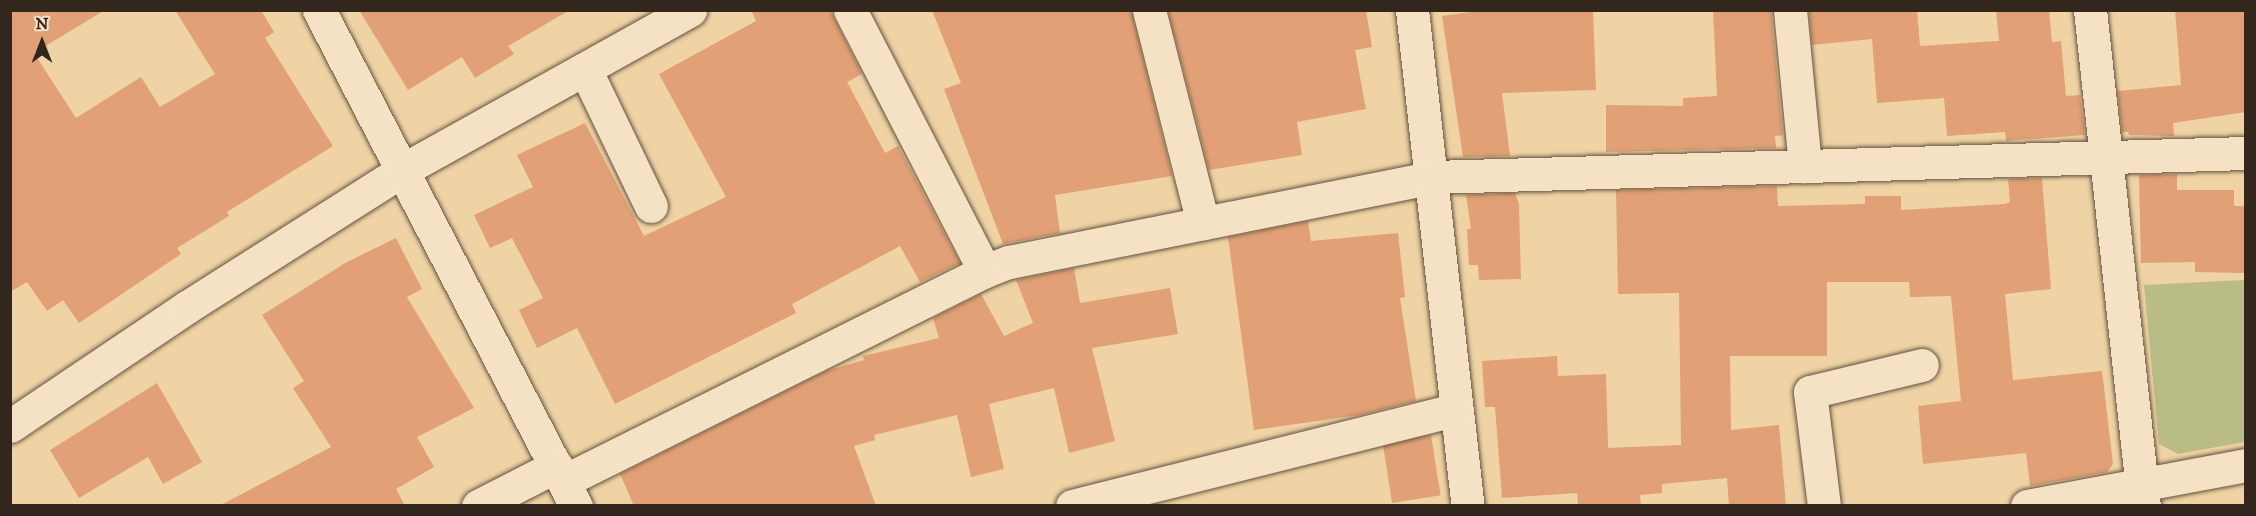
<!DOCTYPE html>
<html>
<head>
<meta charset="utf-8">
<style>
  body { margin:0 }
  #map { position:relative; width:2256px; height:516px; overflow:hidden; background:#efd3a4; font-family:"IM FELL DW Pica",serif }
  div>[style] { position:absolute }
  .green>* { inset:0; background:#babc85 }
  .building>* { inset:0; background:#e1a075; transform-origin:0 0 }
  .roads { filter:drop-shadow(0 0 2px #62523f) drop-shadow(0 0 2px #62523f) }
  .minor>* { height:33px; margin:-16.5px; padding:0 16.5px; transform-origin:16.5px; border-radius:16.5px; background:#f5e2c4 }
  span { translate:-50% -50%; white-space:nowrap; text-align:center; line-height:1.15; -webkit-text-stroke:4.5px #f5e2c4; paint-order:stroke }
  .frame { position:absolute; inset:0; border:12px solid #33271d; pointer-events:none }
  .north { position:absolute; left:12px; top:12px; width:60px; height:60px; -webkit-text-stroke:4px #f5e2c4; paint-order:stroke; rotate:0deg; font-size:16px; font-weight:700; line-height:24px; text-align:center; color:#33271d }
  .north::after { content:''; display:block; margin:auto; width:21px; height:27px; background:#33271d; clip-path:polygon(50% 0,100% 100%,50% 72%,0 100%) }
</style>
</head>
<body>
<div id="map">
  <div class="green">
    <div style="clip-path:polygon(2245px 280px,2245px 442px,2178px 454px,2159px 444px,2144px 285px)"></div>
  </div>
  <div class="building">
    <div style="clip-path:polygon(10px 10px,105px 10px,34px 53px,76px 118px,141px 77px,160px 107px,215px 74px,175px 10px,261px 10px,274px 32px,265px 38px,333px 146px,227px 212px,229px 216px,177px 248px,181px 254px,79px 323px,63px 300px,47px 311px,27px 282px,10px 292px)"></div>
    <div style="clip-path:polygon(359px 10px,570px 10px,508px 46px,514px 54px,475px 78px,462px 57px,408px 90px)"></div>
    <div style="clip-path:polygon(751px 10px,830px 10px,862px 74px,847px 82px,885px 153px,898px 146px,960px 263px,920px 282px,900px 246px,792px 304px,796px 313px,615px 404px,577px 328px,537px 348px,519px 310px,543px 298px,512px 238px,490px 248px,474px 215px,533px 187px,517px 155px,585px 123px,644px 236px,726px 197px,659px 74px,756px 21px)"></div>
    <div style="clip-path:polygon(932px 10px,1131px 10px,1172px 176px,1055px 195px,1060px 233px,1003px 244px,944px 89px,961px 83px)"></div>
    <div style="clip-path:polygon(1168px 10px,1366px 10px,1372px 47px,1355px 50px,1366px 109px,1297px 122px,1302px 155px,1209px 170px)"></div>
    <div style="clip-path:polygon(1485px 10px,1593px 10px,1596px 90px,1502px 93px,1510px 156px,1463px 157px,1442px 16px)"></div>
    <div style="clip-path:polygon(1713px 10px,1771px 10px,1783px 135px,1775px 136px,1776px 148px,1606px 152px,1606px 105px,1683px 106px,1683px 98px,1717px 96px)"></div>
    <div style="clip-path:polygon(1809px 10px,1917px 10px,1920px 46px,1999px 41px,1996px 10px,2049px 10px,2052px 42px,2061px 41px,2066px 96px,2080px 95px,2085px 135px,2006px 141px,2005px 132px,1947px 136px,1944px 98px,1877px 103px,1872px 39px,1812px 45px)"></div>
    <div style="clip-path:polygon(2175px 10px,2246px 10px,2246px 112px,2173px 123px,2174px 136px,2129px 135px,2128px 132px,2122px 132px,2118px 91px,2181px 85px)"></div>
    <div style="clip-path:polygon(2177px 174px,2177px 190px,2234px 190px,2234px 206px,2246px 206px,2246px 273px,2195px 272px,2195px 262px,2141px 263px,2139px 175px)"></div>
    <div style="clip-path:polygon(2042px 178px,2051px 289px,2005px 294px,2013px 380px,2102px 371px,2113px 464px,2107px 472px,2030px 486px,2026px 453px,1923px 464px,1918px 406px,1961px 401px,1951px 296px,1910px 297px,1909px 282px,1827px 282px,1827px 356px,1730px 356px,1731px 430px,1779px 425px,1786px 506px,1729px 506px,1727px 478px,1662px 484px,1662px 493px,1640px 495px,1641px 506px,1578px 506px,1577px 493px,1502px 498px,1495px 407px,1485px 407px,1482px 361px,1557px 356px,1558px 376px,1606px 374px,1608px 448px,1681px 445px,1679px 293px,1618px 294px,1616px 190px,1777px 186px,1778px 206px,1865px 204px,1865px 196px,1901px 196px,1901px 210px,2004px 204px,2010px 202px,2008px 179px)"></div>
    <div style="clip-path:polygon(1515px 193px,1519px 204px,1521px 279px,1479px 280px,1478px 265px,1469px 265px,1467px 229px,1471px 229px,1466px 195px)"></div>
    <div style="clip-path:polygon(1308px 221px,1311px 241px,1398px 233px,1405px 297px,1400px 298px,1416px 401px,1359px 415px,1254px 430px,1228px 237px)"></div>
    <div style="clip-path:polygon(396px 238px,422px 289px,407px 297px,474px 408px,417px 437px,434px 467px,396px 489px,405px 506px,219px 506px,331px 447px,293px 388px,304px 381px,262px 315px,347px 262px)"></div>
    <div style="clip-path:polygon(1074px 268px,1080px 303px,1170px 288px,1178px 334px,1092px 348px,1115px 441px,1069px 453px,1054px 388px,989px 404px,1004px 469px,971px 477px,957px 415px,874px 435px,875px 440px,854px 446px,876px 506px,634px 506px,620px 474px,826px 371px,864px 360px,863px 356px,939px 338px,933px 318px,981px 294px,1004px 336px,1033px 323px,1016px 280px)"></div>
    <div style="clip-path:polygon(157px 383px,202px 462px,163px 484px,148px 457px,79px 498px,50px 450px)"></div>
    <div style="left:1431px;top:435px;width:61px;height:49px;rotate:81deg"></div>
  </div>
  <div class="roads">
    <div class="minor">
      <div style="left:319px;top:10px;width:559px;rotate:62.61deg"></div>
      <div style="left:850px;top:10px;width:294px;rotate:62.7deg"></div>
      <div style="left:1149px;top:10px;width:220px;rotate:75.8deg"></div>
      <div style="left:1412px;top:10px;width:499px;rotate:83.6deg"></div>
      <div style="left:1790px;top:10px;width:157px;rotate:84.5deg"></div>
      <div style="left:2090px;top:10px;width:499px;rotate:83.8deg"></div>
      <div style="left:585px;top:69px;width:152px;rotate:64.3deg"></div>
      <div style="left:10px;top:426px;width:213px;rotate:-33.9deg"></div>
      <div style="left:187px;top:307px;width:254px;rotate:-32.4deg"></div>
      <div style="left:401px;top:171px;width:331px;rotate:-29.1deg"></div>
      <div style="left:564px;top:481px;width:470px;rotate:-26.5deg"></div>
      <div style="left:985px;top:271px;width:26px;rotate:-21deg"></div>
      <div style="left:1009px;top:262px;width:432px;rotate:-11.3deg"></div>
      <div style="left:1433px;top:177px;width:813px;rotate:-1.69deg"></div>
      <div style="left:478px;top:506px;width:88px;rotate:-27.1deg"></div>
      <div style="left:1072px;top:506px;width:395px;rotate:-14.1deg"></div>
      <div style="left:1824px;top:506px;width:115px;rotate:-97deg"></div>
      <div style="left:1810px;top:392px;width:115px;rotate:-13.6deg"></div>
      <div style="left:2027px;top:506px;width:223px;rotate:-10.6deg"></div>
    </div>
  </div>
  <div class="frame"></div>
  <div class="north">N</div>
</div>
</body>
</html>
